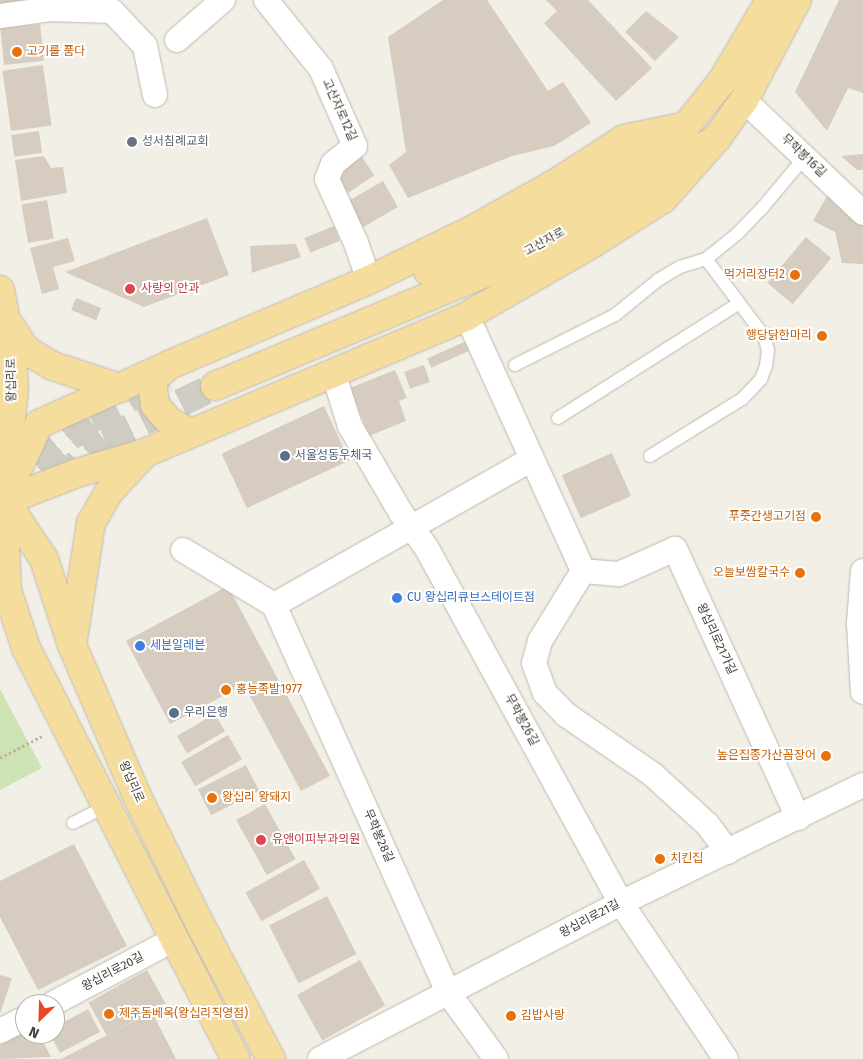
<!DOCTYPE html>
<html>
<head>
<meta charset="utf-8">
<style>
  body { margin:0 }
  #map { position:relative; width:863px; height:1059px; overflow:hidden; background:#f2efe7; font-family:"Fira Sans","Noto Sans KR",sans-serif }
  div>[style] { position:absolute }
  .green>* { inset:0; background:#cde3b3 }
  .building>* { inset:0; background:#d6cdc0; transform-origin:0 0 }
  .primary-tunnel>* { height:28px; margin-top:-14px; transform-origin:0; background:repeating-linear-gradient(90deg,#cfccc4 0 28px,transparent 0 42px) }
  .path>* { height:3px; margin-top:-1.5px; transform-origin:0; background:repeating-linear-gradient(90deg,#bdb29d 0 2.5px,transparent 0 5px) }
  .roads { filter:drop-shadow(0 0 1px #c0b9ad) drop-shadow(0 0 1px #c0b9ad) }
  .lane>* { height:12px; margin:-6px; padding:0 6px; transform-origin:6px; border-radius:6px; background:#fff }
  .street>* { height:24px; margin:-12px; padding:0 12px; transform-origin:12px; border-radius:12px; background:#fff }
  .primary>* { height:28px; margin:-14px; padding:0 14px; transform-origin:14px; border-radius:14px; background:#f5dd9d }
  .dots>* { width:14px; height:14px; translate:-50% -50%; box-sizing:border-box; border:2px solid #fff; border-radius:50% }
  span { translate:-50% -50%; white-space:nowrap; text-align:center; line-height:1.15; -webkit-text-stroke:4px #fff; paint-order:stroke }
  .food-label { font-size:12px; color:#c56008 }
  .left { translate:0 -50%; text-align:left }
  .right { translate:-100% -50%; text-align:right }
  .street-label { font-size:12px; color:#443f37 }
  .worship-label { font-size:12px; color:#5b616d }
  .health-label { font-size:12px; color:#be3a42 }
  .service-label { font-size:12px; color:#4e5e75 }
  .shop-label { font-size:12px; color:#366cbe }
  .north { position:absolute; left:15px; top:994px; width:50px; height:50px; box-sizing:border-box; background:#fff; border:1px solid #b4b2af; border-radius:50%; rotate:204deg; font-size:14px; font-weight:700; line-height:20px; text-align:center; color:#443f37 }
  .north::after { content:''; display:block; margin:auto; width:18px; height:22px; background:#e74729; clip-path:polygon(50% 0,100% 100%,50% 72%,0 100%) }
</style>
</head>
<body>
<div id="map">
  <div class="green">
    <div style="clip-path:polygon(0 689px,42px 768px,0 790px)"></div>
  </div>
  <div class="building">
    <div style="clip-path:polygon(0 0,30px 0,0 7px)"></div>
    <div style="clip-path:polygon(443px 0,487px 0,548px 91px,563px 82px,591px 123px,554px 146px,512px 156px,408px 198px,389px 165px,406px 152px,388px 37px)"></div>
    <div style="clip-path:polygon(546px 0,588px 0,652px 68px,616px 101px,544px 23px,557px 11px)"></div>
    <div style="clip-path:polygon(839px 0,863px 0,863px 93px,848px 88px,827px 131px,795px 92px)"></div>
    <div style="clip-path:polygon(646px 11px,679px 37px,655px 61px,625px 32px)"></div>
    <div style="left:40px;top:24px;width:37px;height:40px;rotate:84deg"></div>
    <div style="left:43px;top:65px;width:61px;height:41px;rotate:82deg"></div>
    <div style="left:39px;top:131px;width:22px;height:28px;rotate:82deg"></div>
    <div style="clip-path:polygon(863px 154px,863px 170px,857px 170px,841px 156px)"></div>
    <div style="clip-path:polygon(44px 156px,51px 168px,63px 167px,67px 193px,21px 201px,15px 160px)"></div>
    <div style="left:362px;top:157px;width:22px;height:32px;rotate:56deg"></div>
    <div style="left:383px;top:181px;width:30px;height:42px;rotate:60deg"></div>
    <div style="clip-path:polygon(828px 194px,863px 223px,863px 264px,842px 263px,835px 232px,813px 221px)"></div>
    <div style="left:47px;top:200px;width:39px;height:26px;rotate:80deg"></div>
    <div style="clip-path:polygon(207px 218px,229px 275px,144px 307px,65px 272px)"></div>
    <div style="left:334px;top:226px;width:16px;height:32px;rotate:68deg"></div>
    <div style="left:806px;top:237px;width:33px;height:60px;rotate:40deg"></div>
    <div style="clip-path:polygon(68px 238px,75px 261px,53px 267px,59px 289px,42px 294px,30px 248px)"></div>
    <div style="clip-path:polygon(296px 244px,301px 257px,252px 273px,250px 246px)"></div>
    <div style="left:76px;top:298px;width:27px;height:13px;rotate:22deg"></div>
    <div style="left:471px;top:339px;width:10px;height:48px;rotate:66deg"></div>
    <div style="left:424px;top:365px;width:18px;height:21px;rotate:71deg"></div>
    <div style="clip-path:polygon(395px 370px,407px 398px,399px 401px,406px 421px,369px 436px,350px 388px)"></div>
    <div style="left:324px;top:406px;width:60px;height:113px;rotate:65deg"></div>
    <div style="left:612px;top:453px;width:47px;height:55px;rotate:66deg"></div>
    <div style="clip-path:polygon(228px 586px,330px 776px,301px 791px,244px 685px,170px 724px,126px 641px)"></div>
    <div style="left:215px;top:714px;width:20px;height:44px;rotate:60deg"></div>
    <div style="left:228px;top:735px;width:28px;height:54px;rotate:60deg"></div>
    <div style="left:246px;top:765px;width:29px;height:54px;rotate:63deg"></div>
    <div style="left:265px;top:804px;width:63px;height:33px;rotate:61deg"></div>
    <div style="clip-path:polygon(74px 844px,127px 946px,38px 990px,0 917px,0 881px)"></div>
    <div style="left:304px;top:860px;width:33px;height:67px;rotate:61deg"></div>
    <div style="left:327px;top:896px;width:65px;height:65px;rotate:63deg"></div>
    <div style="left:360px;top:960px;width:52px;height:72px;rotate:61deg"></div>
    <div style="left:147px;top:970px;width:38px;height:67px;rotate:61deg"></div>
    <div style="clip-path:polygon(0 975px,12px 978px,0 1014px)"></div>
    <div style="clip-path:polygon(88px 1009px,100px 1032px,60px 1053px,50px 1034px,55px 1034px,55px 1027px)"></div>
    <div style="clip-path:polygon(152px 1012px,176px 1059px,61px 1059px)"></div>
    <div style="clip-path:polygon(25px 1031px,25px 1034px,39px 1034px,51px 1057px,0 1059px,0 1045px)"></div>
  </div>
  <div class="primary-tunnel">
    <div style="left:57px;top:481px;width:63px;rotate:-40.5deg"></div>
    <div style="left:105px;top:440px;width:123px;rotate:-26.1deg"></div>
    <div style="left:5px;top:493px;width:113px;rotate:-40.7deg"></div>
    <div style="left:91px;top:419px;width:85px;rotate:-28.7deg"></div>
  </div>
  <div class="path">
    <div style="left:0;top:758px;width:47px;rotate:-27.6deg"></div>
  </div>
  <div class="roads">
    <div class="lane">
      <div style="left:515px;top:365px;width:112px;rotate:-26.6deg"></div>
      <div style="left:615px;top:315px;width:55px;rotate:-39.1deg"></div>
      <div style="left:658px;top:280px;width:26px;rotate:-31deg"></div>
      <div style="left:680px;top:267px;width:27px;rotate:-17deg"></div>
      <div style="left:558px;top:418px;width:214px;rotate:-32.4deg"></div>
      <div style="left:650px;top:456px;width:108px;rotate:-31.8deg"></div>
      <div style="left:742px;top:399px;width:28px;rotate:-46deg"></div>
      <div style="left:761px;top:379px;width:14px;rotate:-69deg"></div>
      <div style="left:766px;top:366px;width:16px;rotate:-83deg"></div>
      <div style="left:768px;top:350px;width:15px;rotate:-106deg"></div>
      <div style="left:764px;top:336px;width:96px;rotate:-127deg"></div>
      <div style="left:706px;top:259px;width:40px;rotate:-39deg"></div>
      <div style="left:737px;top:234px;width:37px;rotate:-46deg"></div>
      <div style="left:763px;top:207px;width:65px;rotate:-50deg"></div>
      <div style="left:73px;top:823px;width:37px;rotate:-27deg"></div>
    </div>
    <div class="street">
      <div style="left:266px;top:0;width:88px;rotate:51.4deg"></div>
      <div style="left:321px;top:69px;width:84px;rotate:66.2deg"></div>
      <div style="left:355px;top:146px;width:28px;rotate:141deg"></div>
      <div style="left:333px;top:164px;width:16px;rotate:112deg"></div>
      <div style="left:327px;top:179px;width:70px;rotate:65.6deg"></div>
      <div style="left:356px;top:243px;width:39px;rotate:71deg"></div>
      <div style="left:0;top:16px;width:51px;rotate:-7.8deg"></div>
      <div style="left:51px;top:9px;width:61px;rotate:1.9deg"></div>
      <div style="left:112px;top:11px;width:48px;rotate:46.7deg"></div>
      <div style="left:145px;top:46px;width:50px;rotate:78.5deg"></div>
      <div style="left:177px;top:40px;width:61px;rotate:-41deg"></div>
      <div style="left:744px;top:100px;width:164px;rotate:43.5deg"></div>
      <div style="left:467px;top:316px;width:280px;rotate:65.5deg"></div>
      <div style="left:583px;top:571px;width:82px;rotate:121.6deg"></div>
      <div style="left:540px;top:641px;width:23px;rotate:105deg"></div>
      <div style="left:534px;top:663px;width:32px;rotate:70deg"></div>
      <div style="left:545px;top:693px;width:29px;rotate:46deg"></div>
      <div style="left:565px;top:714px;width:106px;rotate:34.6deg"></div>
      <div style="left:652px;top:774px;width:74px;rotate:42.3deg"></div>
      <div style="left:707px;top:824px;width:35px;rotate:53deg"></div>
      <div style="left:333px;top:372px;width:57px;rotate:72.5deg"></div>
      <div style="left:350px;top:426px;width:101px;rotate:59.6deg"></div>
      <div style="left:401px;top:513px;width:42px;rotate:53.7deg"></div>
      <div style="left:426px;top:547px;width:406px;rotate:61.3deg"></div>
      <div style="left:621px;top:903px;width:188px;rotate:56.1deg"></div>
      <div style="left:183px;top:550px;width:106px;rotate:31.1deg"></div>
      <div style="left:274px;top:605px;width:427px;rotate:65.8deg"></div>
      <div style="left:449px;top:994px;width:80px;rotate:54.1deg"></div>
      <div style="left:583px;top:571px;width:36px;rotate:5deg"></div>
      <div style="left:619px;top:574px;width:61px;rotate:-24.1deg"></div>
      <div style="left:675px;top:549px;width:296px;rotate:65.4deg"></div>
      <div style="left:863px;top:571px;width:52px;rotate:94.4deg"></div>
      <div style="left:859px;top:623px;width:69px;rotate:86.7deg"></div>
      <div style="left:274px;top:605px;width:296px;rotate:-29.5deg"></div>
      <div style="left:52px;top:1004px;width:137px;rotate:-27.9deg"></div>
      <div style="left:0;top:1031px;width:28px;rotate:-27deg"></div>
      <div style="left:320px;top:1059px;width:339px;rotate:-27.4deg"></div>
      <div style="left:621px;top:903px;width:269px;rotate:-26deg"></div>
    </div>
    <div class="primary">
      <div style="left:428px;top:271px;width:73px;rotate:-22.7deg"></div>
      <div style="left:495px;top:243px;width:146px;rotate:-29.6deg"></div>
      <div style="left:622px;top:171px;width:78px;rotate:-35.1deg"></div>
      <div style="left:686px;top:126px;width:58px;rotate:-51.3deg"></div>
      <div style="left:722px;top:81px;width:94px;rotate:-59.3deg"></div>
      <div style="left:0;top:290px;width:64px;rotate:79.2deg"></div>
      <div style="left:12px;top:353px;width:35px;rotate:87deg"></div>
      <div style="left:14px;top:388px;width:114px;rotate:95.6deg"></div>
      <div style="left:3px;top:501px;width:89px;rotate:87.4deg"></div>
      <div style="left:7px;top:590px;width:61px;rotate:71.9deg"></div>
      <div style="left:26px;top:648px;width:461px;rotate:63deg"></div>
      <div style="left:9px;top:324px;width:31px;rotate:57deg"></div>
      <div style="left:26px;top:350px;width:31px;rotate:31deg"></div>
      <div style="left:53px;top:366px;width:71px;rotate:18.2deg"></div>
      <div style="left:169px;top:365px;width:23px;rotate:139deg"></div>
      <div style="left:152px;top:380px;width:25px;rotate:83deg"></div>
      <div style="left:155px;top:405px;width:21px;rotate:49deg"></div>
      <div style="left:169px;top:421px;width:25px;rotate:29deg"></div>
      <div style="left:215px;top:386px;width:316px;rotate:-22.7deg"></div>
      <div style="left:506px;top:264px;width:150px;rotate:-29.5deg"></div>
      <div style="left:637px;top:190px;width:95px;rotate:-33deg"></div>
      <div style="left:717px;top:138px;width:47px;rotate:-54.6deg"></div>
      <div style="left:744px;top:100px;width:113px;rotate:-62.1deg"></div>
      <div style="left:12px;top:481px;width:63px;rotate:-64.7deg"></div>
      <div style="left:39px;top:424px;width:143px;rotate:-24.4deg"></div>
      <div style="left:169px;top:365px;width:217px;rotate:-23deg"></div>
      <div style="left:369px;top:280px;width:117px;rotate:-25.9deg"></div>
      <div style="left:474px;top:229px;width:94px;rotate:-29.3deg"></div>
      <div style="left:556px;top:183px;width:81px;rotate:-32.9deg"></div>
      <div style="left:624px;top:139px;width:63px;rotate:-11.8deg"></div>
      <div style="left:3px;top:498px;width:73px;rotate:56.1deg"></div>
      <div style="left:44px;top:559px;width:90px;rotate:72deg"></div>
      <div style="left:72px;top:645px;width:164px;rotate:66.7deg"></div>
      <div style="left:137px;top:796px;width:143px;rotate:63.8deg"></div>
      <div style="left:200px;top:924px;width:153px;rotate:62.3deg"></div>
      <div style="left:0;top:503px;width:83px;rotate:-21.3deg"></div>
      <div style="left:77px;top:473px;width:71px;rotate:-16.4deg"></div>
      <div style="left:145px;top:453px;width:350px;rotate:-23deg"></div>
      <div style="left:467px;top:316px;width:146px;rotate:-30.1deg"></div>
      <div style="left:593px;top:243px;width:83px;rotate:-32.2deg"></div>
      <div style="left:663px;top:199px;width:81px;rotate:-48.5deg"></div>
      <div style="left:73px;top:639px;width:117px;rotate:-81.2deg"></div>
      <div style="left:91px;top:523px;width:34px;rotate:-60deg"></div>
      <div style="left:108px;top:493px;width:54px;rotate:-47.2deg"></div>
    </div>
  </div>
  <div class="dots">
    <div style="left:17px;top:52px;background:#e8710a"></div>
    <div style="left:132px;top:142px;background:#6b7280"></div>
    <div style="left:795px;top:275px;background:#e8710a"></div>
    <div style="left:130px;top:289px;background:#e0444e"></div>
    <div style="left:822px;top:336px;background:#e8710a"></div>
    <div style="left:285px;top:456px;background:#5c6f8a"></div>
    <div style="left:816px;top:517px;background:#e8710a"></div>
    <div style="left:800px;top:573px;background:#e8710a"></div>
    <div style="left:397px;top:598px;background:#3f7fe0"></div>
    <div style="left:140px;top:646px;background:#3f7fe0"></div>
    <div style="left:226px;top:690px;background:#e8710a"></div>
    <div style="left:174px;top:713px;background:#5c6f8a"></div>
    <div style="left:826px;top:756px;background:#e8710a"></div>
    <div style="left:212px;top:798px;background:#e8710a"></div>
    <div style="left:261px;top:840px;background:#e0444e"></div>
    <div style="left:660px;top:859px;background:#e8710a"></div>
    <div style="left:109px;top:1014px;background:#e8710a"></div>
    <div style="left:511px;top:1016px;background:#e8710a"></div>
  </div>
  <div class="food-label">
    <span class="left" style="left:27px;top:52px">고기를 품다</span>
    <span class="right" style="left:785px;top:275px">먹거리장터2</span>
    <span class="right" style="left:812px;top:336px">행당닭한마리</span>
    <span class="right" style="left:806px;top:517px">푸줏간생고기점</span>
    <span class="right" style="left:790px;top:573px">오늘보쌈칼국수</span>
    <span class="left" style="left:236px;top:690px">홍능족발1977</span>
    <span class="right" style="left:816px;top:756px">높은집종가산꼼장어</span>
    <span class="left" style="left:222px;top:798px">왕십리 왕돼지</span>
    <span class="left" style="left:670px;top:859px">치킨집</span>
    <span class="left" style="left:119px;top:1014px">제주돔베옥(왕십리직영점)</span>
    <span class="left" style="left:521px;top:1016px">김밥사랑</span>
  </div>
  <div class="street-label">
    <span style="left:339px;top:110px;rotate:66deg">고산자로12길</span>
    <span style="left:803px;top:156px;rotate:43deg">무학봉16길</span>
    <span style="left:545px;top:242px;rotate:-29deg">고산자로</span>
    <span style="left:12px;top:380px;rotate:-91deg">왕십리로</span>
    <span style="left:716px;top:639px;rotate:65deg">왕십리로21가길</span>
    <span style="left:521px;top:720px;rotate:61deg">무학봉26길</span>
    <span style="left:131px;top:782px;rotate:66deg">왕십리로</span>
    <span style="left:378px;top:836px;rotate:66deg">무학봉28길</span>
    <span style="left:590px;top:919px;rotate:-28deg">왕십리로21길</span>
    <span style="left:113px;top:972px;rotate:-28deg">왕십리로20길</span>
  </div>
  <div class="worship-label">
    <span class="left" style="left:142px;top:142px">성서침례교회</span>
  </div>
  <div class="health-label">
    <span class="left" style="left:141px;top:289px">사랑의 안과</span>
    <span class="left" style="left:272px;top:840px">유앤이피부과의원</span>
  </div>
  <div class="service-label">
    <span class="left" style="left:295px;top:456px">서울성동우체국</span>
    <span class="left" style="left:184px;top:713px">우리은행</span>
  </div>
  <div class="shop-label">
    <span class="left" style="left:407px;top:598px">CU 왕십리큐브스테이트점</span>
    <span class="left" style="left:150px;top:646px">세븐일레븐</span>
  </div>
  <div class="north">N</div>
</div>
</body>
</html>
